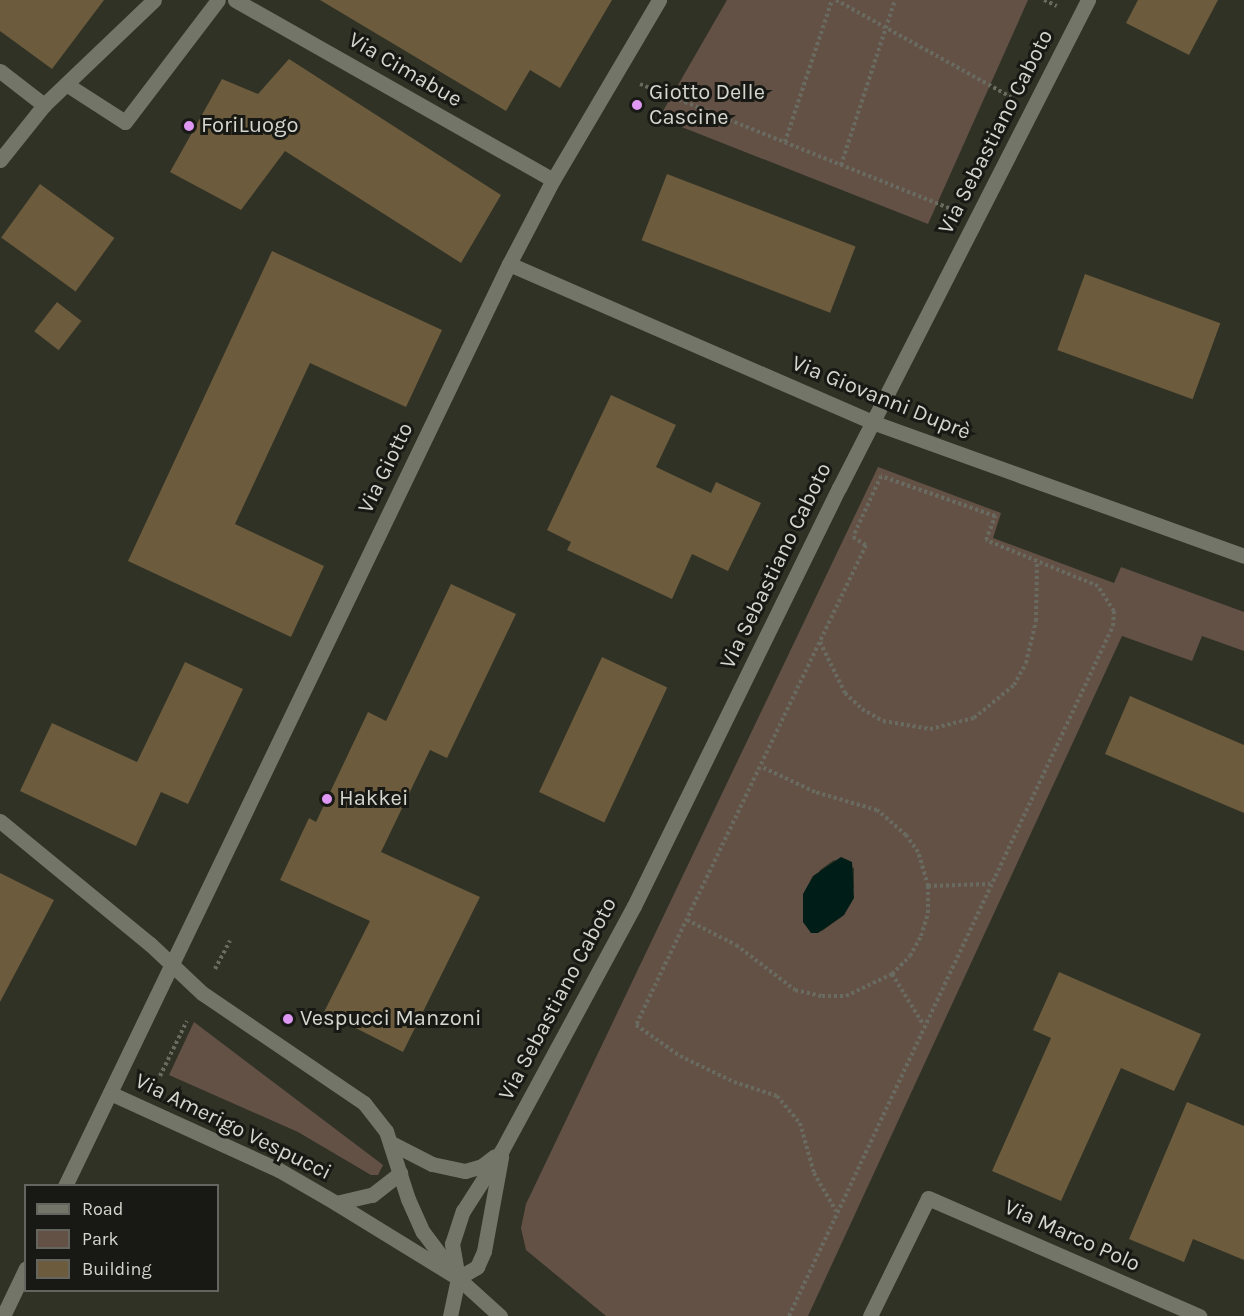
<!DOCTYPE html>
<html>
<head>
<meta charset="utf-8">
<style>
  body { margin:0 }
  #map { position:relative; width:1244px; height:1316px; overflow:hidden; background:#303226; font-family:Karla,sans-serif }
  div>[style] { position:absolute }
  .green>* { inset:0; background:#645146 }
  .water>* { inset:0; background:#001e17 }
  .building>* { inset:0; background:#6c5b3c; transform-origin:0 0 }
  .path>* { height:4px; margin-top:-2px; transform-origin:0; background:repeating-linear-gradient(90deg,#696b60 0 3px,transparent 0 6px) }
  .minor>* { height:15px; margin:-7.5px; padding:0 7.5px; transform-origin:7.5px; border-radius:7.5px; background:#737568 }
  .dots>* { width:16px; height:16px; translate:-50% -50%; box-sizing:border-box; border:3px solid #181914; border-radius:50% }
  span { translate:-50% -50%; white-space:nowrap; text-align:center; line-height:1.15; -webkit-text-stroke:6px #181914; paint-order:stroke }
  .street-label { font-size:22px; color:#d5d6ce }
  .poi-label { font-size:22px; color:#d5d6ce }
  .left { translate:0 -50%; text-align:left }
  .legend { position:absolute; left:24px; top:1184px; width:195px; height:108px; box-sizing:border-box; background:#181914; border:2px solid #64655e; margin:0; padding:8px 10px; list-style:none; font-size:18px; color:#d5d6ce }
  .legend li { display:flex; align-items:center; gap:12px; height:30px }
  .legend b { width:30px; border:2px solid #64655e }
</style>
</head>
<body>
<div id="map">
  <div class="green">
    <div style="clip-path:polygon(727px 0,1028px 0,928px 224px,659px 118px)"></div>
    <div style="clip-path:polygon(evenodd,878px 467px,1001px 513px,993px 538px,1114px 583px,1121px 567px,1244px 612px,1244px 651px,1202px 636px,1192px 661px,1122px 636px,808px 1316px,606px 1316px,526px 1250px,521px 1228px,526px 1204px,878px 467px,834px 860px,854px 868px,854px 887px,844px 915px,822px 931px,803px 922px,820px 870px,834px 860px)"></div>
    <div style="clip-path:polygon(194px 1022px,383px 1165px,378px 1175px,371px 1175px,298px 1132px,169px 1075px)"></div>
  </div>
  <div class="water">
    <div style="clip-path:polygon(841px 857px,852px 862px,854px 898px,844px 915px,818px 933px,811px 933px,803px 922px,803px 894px,813px 876px)"></div>
  </div>
  <div class="building">
    <div style="clip-path:polygon(0 0,104px 0,52px 69px,0 31px)"></div>
    <div style="clip-path:polygon(320px 0,612px 0,560px 88px,530px 70px,506px 111px)"></div>
    <div style="clip-path:polygon(1138px 0,1218px 0,1189px 55px,1126px 23px)"></div>
    <div style="clip-path:polygon(289px 59px,501px 195px,461px 263px,285px 151px,241px 210px,170px 172px,222px 79px,258px 94px)"></div>
    <div style="left:667px;top:174px;width:202px;height:71px;rotate:21deg"></div>
    <div style="left:40px;top:184px;width:92px;height:66px;rotate:36deg"></div>
    <div style="clip-path:polygon(272px 251px,442px 330px,406px 407px,310px 363px,235px 524px,324px 566px,291px 637px,128px 561px)"></div>
    <div style="left:1085px;top:274px;width:144px;height:81px;rotate:20deg"></div>
    <div style="left:57px;top:302px;width:31px;height:37px;rotate:38deg"></div>
    <div style="clip-path:polygon(611px 395px,676px 425px,656px 467px,711px 493px,716px 482px,761px 503px,728px 571px,692px 554px,672px 599px,567px 550px,571px 542px,547px 530px)"></div>
    <div style="clip-path:polygon(451px 584px,516px 614px,447px 758px,430px 750px,381px 852px,480px 897px,403px 1052px,324px 1012px,370px 921px,280px 880px,309px 818px,316px 822px,368px 712px,386px 721px)"></div>
    <div style="left:602px;top:657px;width:72px;height:149px;rotate:25deg"></div>
    <div style="clip-path:polygon(185px 662px,243px 689px,188px 804px,161px 792px,136px 846px,20px 791px,52px 723px,137px 762px)"></div>
    <div style="clip-path:polygon(1130px 696px,1244px 745px,1244px 813px,1105px 754px)"></div>
    <div style="clip-path:polygon(0 873px,54px 900px,0 1002px)"></div>
    <div style="clip-path:polygon(1059px 972px,1201px 1034px,1174px 1091px,1121px 1068px,1061px 1201px,992px 1171px,1051px 1038px,1033px 1030px)"></div>
    <div style="clip-path:polygon(1187px 1102px,1244px 1126px,1244px 1260px,1193px 1239px,1184px 1262px,1129px 1239px)"></div>
  </div>
  <div class="path">
    <div style="left:836px;top:0;width:200px;rotate:29deg"></div>
    <div style="left:1044px;top:0;width:14px;rotate:25deg"></div>
    <div style="left:640px;top:84px;width:337px;rotate:21.9deg"></div>
    <div style="left:785px;top:142px;width:150px;rotate:-71.7deg"></div>
    <div style="left:841px;top:165px;width:174px;rotate:-71.9deg"></div>
    <div style="left:820px;top:642px;width:57px;rotate:63.9deg"></div>
    <div style="left:845px;top:693px;width:23px;rotate:43deg"></div>
    <div style="left:862px;top:709px;width:24px;rotate:30deg"></div>
    <div style="left:883px;top:721px;width:48px;rotate:9.7deg"></div>
    <div style="left:930px;top:729px;width:45px;rotate:-14deg"></div>
    <div style="left:974px;top:718px;width:52px;rotate:-39.5deg"></div>
    <div style="left:1014px;top:685px;width:25px;rotate:-61deg"></div>
    <div style="left:1026px;top:663px;width:43px;rotate:-76.6deg"></div>
    <div style="left:1036px;top:621px;width:59px;rotate:-89deg"></div>
    <div style="left:928px;top:886px;width:62px;rotate:-1.8deg"></div>
    <div style="left:687px;top:920px;width:55px;rotate:27deg"></div>
    <div style="left:736px;top:945px;width:74px;rotate:37.3deg"></div>
    <div style="left:795px;top:990px;width:28px;rotate:13deg"></div>
    <div style="left:822px;top:996px;width:24px"></div>
    <div style="left:846px;top:996px;width:51px;rotate:-25.6deg"></div>
    <div style="left:892px;top:974px;width:25px;rotate:-45deg"></div>
    <div style="left:910px;top:956px;width:23px;rotate:-61deg"></div>
    <div style="left:921px;top:936px;width:24px;rotate:-73deg"></div>
    <div style="left:928px;top:913px;width:27px;rotate:-90deg"></div>
    <div style="left:928px;top:886px;width:35px;rotate:-106deg"></div>
    <div style="left:918px;top:852px;width:21px;rotate:-125deg"></div>
    <div style="left:906px;top:835px;width:38px;rotate:-139deg"></div>
    <div style="left:877px;top:810px;width:65px;rotate:-163.8deg"></div>
    <div style="left:815px;top:792px;width:59px;rotate:-154.7deg"></div>
    <div style="left:215px;top:969px;width:32px;rotate:-62deg"></div>
    <div style="left:892px;top:974px;width:59px;rotate:58.2deg"></div>
    <div style="left:160px;top:1076px;width:61px;rotate:-63.9deg"></div>
    <div style="left:789px;top:1316px;width:762px;rotate:-64.85deg"></div>
    <div style="left:1113px;top:626px;width:15px;rotate:-86deg"></div>
    <div style="left:1114px;top:611px;width:30px;rotate:-123deg"></div>
    <div style="left:1098px;top:586px;width:121px;rotate:-157.7deg"></div>
    <div style="left:986px;top:540px;width:26px;rotate:-69deg"></div>
    <div style="left:995px;top:516px;width:121px;rotate:-160.7deg"></div>
    <div style="left:881px;top:476px;width:67px;rotate:114.7deg"></div>
    <div style="left:853px;top:537px;width:15px;rotate:32deg"></div>
    <div style="left:866px;top:545px;width:532px;rotate:115.6deg"></div>
    <div style="left:636px;top:1025px;width:54px;rotate:35.2deg"></div>
    <div style="left:680px;top:1056px;width:60px;rotate:25.7deg"></div>
    <div style="left:734px;top:1082px;width:45px;rotate:18deg"></div>
    <div style="left:777px;top:1096px;width:35px;rotate:50deg"></div>
    <div style="left:800px;top:1123px;width:52px;rotate:74.4deg"></div>
    <div style="left:814px;top:1173px;width:44px;rotate:59.9deg"></div>
  </div>
  <div class="minor">
    <div style="left:235px;top:0;width:365px;rotate:29.5deg"></div>
    <div style="left:0;top:71px;width:56px;rotate:37.7deg"></div>
    <div style="left:66px;top:84px;width:70px;rotate:32.8deg"></div>
    <div style="left:125px;top:122px;width:153px;rotate:-52.7deg"></div>
    <div style="left:0;top:160px;width:70px;rotate:-51.3deg"></div>
    <div style="left:44px;top:105px;width:152px;rotate:-43.7deg"></div>
    <div style="left:509px;top:264px;width:396px;rotate:23.5deg"></div>
    <div style="left:872px;top:422px;width:395px;rotate:19.8deg"></div>
    <div style="left:0;top:821px;width:194px;rotate:39.4deg"></div>
    <div style="left:150px;top:944px;width:71px;rotate:43.3deg"></div>
    <div style="left:202px;top:993px;width:196px;rotate:34.2deg"></div>
    <div style="left:364px;top:1103px;width:36px;rotate:52deg"></div>
    <div style="left:386px;top:1131px;width:71px;rotate:72.1deg"></div>
    <div style="left:408px;top:1199px;width:36px;rotate:66deg"></div>
    <div style="left:423px;top:1232px;width:51px;rotate:52.9deg"></div>
    <div style="left:110px;top:1093px;width:186px;rotate:24.5deg"></div>
    <div style="left:279px;top:1170px;width:66px;rotate:30.1deg"></div>
    <div style="left:336px;top:1203px;width:143px;rotate:31.6deg"></div>
    <div style="left:458px;top:1278px;width:57px;rotate:42.1deg"></div>
    <div style="left:391px;top:1143px;width:46px;rotate:27.1deg"></div>
    <div style="left:432px;top:1164px;width:34px;rotate:12deg"></div>
    <div style="left:465px;top:1171px;width:18px;rotate:-16deg"></div>
    <div style="left:482px;top:1166px;width:16px;rotate:-38deg"></div>
    <div style="left:65px;top:1186px;width:1023px;rotate:-64.29deg"></div>
    <div style="left:509px;top:264px;width:95px;rotate:-62.4deg"></div>
    <div style="left:553px;top:180px;width:209px;rotate:-59.5deg"></div>
    <div style="left:336px;top:1203px;width:37px;rotate:-13deg"></div>
    <div style="left:372px;top:1195px;width:36px;rotate:-38deg"></div>
    <div style="left:458px;top:1278px;width:22px;rotate:-30deg"></div>
    <div style="left:477px;top:1267px;width:17px;rotate:-66deg"></div>
    <div style="left:484px;top:1251px;width:96px;rotate:-79.7deg"></div>
    <div style="left:3px;top:1316px;width:53px;rotate:-64.4deg"></div>
    <div style="left:450px;top:1316px;width:39px;rotate:-78deg"></div>
    <div style="left:458px;top:1278px;width:35px;rotate:-100deg"></div>
    <div style="left:452px;top:1244px;width:35px;rotate:-72deg"></div>
    <div style="left:463px;top:1211px;width:72px;rotate:-57.4deg"></div>
    <div style="left:502px;top:1150px;width:277px;rotate:-61.6deg"></div>
    <div style="left:634px;top:906px;width:466px;rotate:-63.9deg"></div>
    <div style="left:839px;top:488px;width:548px;rotate:-62.97deg"></div>
    <div style="left:870px;top:1316px;width:131px;rotate:-63.8deg"></div>
    <div style="left:928px;top:1198px;width:296px;rotate:23.5deg"></div>
  </div>
  <div class="dots">
    <div style="left:637px;top:105px;background:#de98f3"></div>
    <div style="left:189px;top:126px;background:#de98f3"></div>
    <div style="left:327px;top:799px;background:#de98f3"></div>
    <div style="left:288px;top:1019px;background:#de98f3"></div>
  </div>
  <div class="street-label">
    <span style="left:405px;top:70px;rotate:30deg">Via Cimabue</span>
    <span style="left:996px;top:132px;rotate:-63deg">Via Sebastiano Caboto</span>
    <span style="left:881px;top:398px;rotate:22deg">Via Giovanni Duprè</span>
    <span style="left:386px;top:468px;rotate:-64deg">Via Giotto</span>
    <span style="left:776px;top:566px;rotate:-64deg">Via Sebastiano Caboto</span>
    <span style="left:558px;top:999px;rotate:-62deg">Via Sebastiano Caboto</span>
    <span style="left:233px;top:1127px;rotate:26deg">Via Amerigo Vespucci</span>
    <span style="left:1072px;top:1236px;rotate:24deg">Via Marco Polo</span>
  </div>
  <div class="poi-label">
    <span class="left" style="left:649px;top:105px">Giotto Delle<br>Cascine</span>
    <span class="left" style="left:201px;top:126px">ForiLuogo</span>
    <span class="left" style="left:339px;top:799px">Hakkei</span>
    <span class="left" style="left:300px;top:1019px">Vespucci Manzoni</span>
  </div>
  <ul class="legend">
  <li><b style="height:8px;background:#737568"></b>Road</li>
  <li><b style="height:16px;background:#645146"></b>Park</li>
  <li><b style="height:16px;background:#6c5b3c"></b>Building</li>
  </ul>
</div>
</body>
</html>
